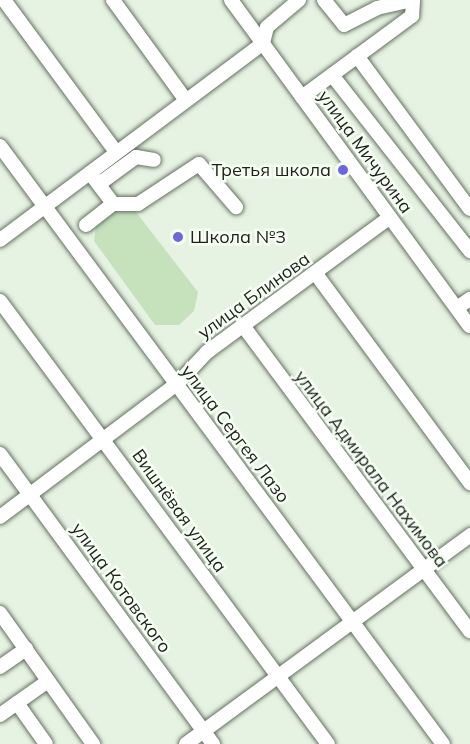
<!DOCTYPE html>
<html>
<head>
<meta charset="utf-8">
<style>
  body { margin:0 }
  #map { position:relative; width:470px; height:744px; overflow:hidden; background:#e6f3e2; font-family:Mulish,sans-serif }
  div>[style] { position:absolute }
  .green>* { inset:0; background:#c5e2bd }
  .roads { filter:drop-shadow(0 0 2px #657162) drop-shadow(0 0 2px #657162) }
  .minor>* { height:14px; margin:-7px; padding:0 7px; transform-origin:7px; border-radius:7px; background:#fff }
  .dots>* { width:16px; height:16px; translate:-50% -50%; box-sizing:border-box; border:3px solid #f6fef4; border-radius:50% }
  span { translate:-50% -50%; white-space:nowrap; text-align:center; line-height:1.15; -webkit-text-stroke:5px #f6fef4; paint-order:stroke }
  .street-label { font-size:18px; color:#1c211b }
  .poi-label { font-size:18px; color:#1c211b }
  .right { translate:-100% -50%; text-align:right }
  .left { translate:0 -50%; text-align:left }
</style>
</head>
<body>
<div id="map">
  <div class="green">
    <div style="clip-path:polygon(132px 207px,198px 292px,194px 311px,179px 325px,155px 325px,94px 241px,96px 226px,117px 210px)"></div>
  </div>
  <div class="roads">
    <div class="minor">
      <div style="left:4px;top:0;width:189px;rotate:53.6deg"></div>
      <div style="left:113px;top:0;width:122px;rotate:54deg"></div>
      <div style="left:231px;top:0;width:404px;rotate:53.8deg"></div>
      <div style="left:324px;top:0;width:32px;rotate:51deg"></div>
      <div style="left:344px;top:25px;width:37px;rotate:-27deg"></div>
      <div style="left:377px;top:8px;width:36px;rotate:-13deg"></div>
      <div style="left:263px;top:43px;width:16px;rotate:-76deg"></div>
      <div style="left:267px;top:27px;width:42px;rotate:-40.2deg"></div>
      <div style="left:357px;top:56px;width:190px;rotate:53.6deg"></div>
      <div style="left:332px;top:75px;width:224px;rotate:51.9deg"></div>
      <div style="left:302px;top:97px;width:137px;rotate:-36.4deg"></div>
      <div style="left:412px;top:16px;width:16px;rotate:-86deg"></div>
      <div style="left:0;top:146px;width:744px;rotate:53.47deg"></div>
      <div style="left:90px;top:173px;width:39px;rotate:53deg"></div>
      <div style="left:113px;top:204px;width:25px"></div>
      <div style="left:138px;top:204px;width:73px;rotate:-33.3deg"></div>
      <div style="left:199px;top:164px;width:57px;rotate:49.3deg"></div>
      <div style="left:99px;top:184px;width:46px;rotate:-36.1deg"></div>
      <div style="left:136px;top:157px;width:18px;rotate:9deg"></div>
      <div style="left:86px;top:225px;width:34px;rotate:-38deg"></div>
      <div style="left:0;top:240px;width:329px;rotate:-36.8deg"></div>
      <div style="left:316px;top:274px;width:260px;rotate:53.6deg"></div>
      <div style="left:0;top:301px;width:551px;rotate:53.48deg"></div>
      <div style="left:457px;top:308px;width:16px;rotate:-35deg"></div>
      <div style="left:244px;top:327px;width:379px;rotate:53.4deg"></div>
      <div style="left:0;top:454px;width:360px;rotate:53.7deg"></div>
      <div style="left:0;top:517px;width:223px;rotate:-37deg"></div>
      <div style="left:178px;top:383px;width:42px;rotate:-46.9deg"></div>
      <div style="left:207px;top:352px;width:227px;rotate:-36.4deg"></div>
      <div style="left:0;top:613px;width:161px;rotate:54.6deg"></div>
      <div style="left:0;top:667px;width:32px;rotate:-35deg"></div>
      <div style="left:17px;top:703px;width:50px;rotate:54.7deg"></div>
      <div style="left:0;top:715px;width:59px;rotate:-35.3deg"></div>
      <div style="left:186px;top:744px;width:353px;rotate:-36.3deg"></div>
    </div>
  </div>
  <div class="dots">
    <div style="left:343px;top:170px;background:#6f65df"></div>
    <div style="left:178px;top:237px;background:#6f65df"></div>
  </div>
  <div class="street-label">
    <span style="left:365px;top:152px;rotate:54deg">улица Мичурина</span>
    <span style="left:254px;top:296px;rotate:-36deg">улица Блинова</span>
    <span style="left:235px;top:434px;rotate:53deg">улица Сергея Лазо</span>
    <span style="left:371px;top:469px;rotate:53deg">улица Адмирала Нахимова</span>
    <span style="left:179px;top:511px;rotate:54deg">Вишнёвая улица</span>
    <span style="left:121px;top:588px;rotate:54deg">улица Котовского</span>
  </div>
  <div class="poi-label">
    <span class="right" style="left:331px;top:170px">Третья школа</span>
    <span class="left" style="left:190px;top:237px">Школа №3</span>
  </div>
</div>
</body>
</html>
